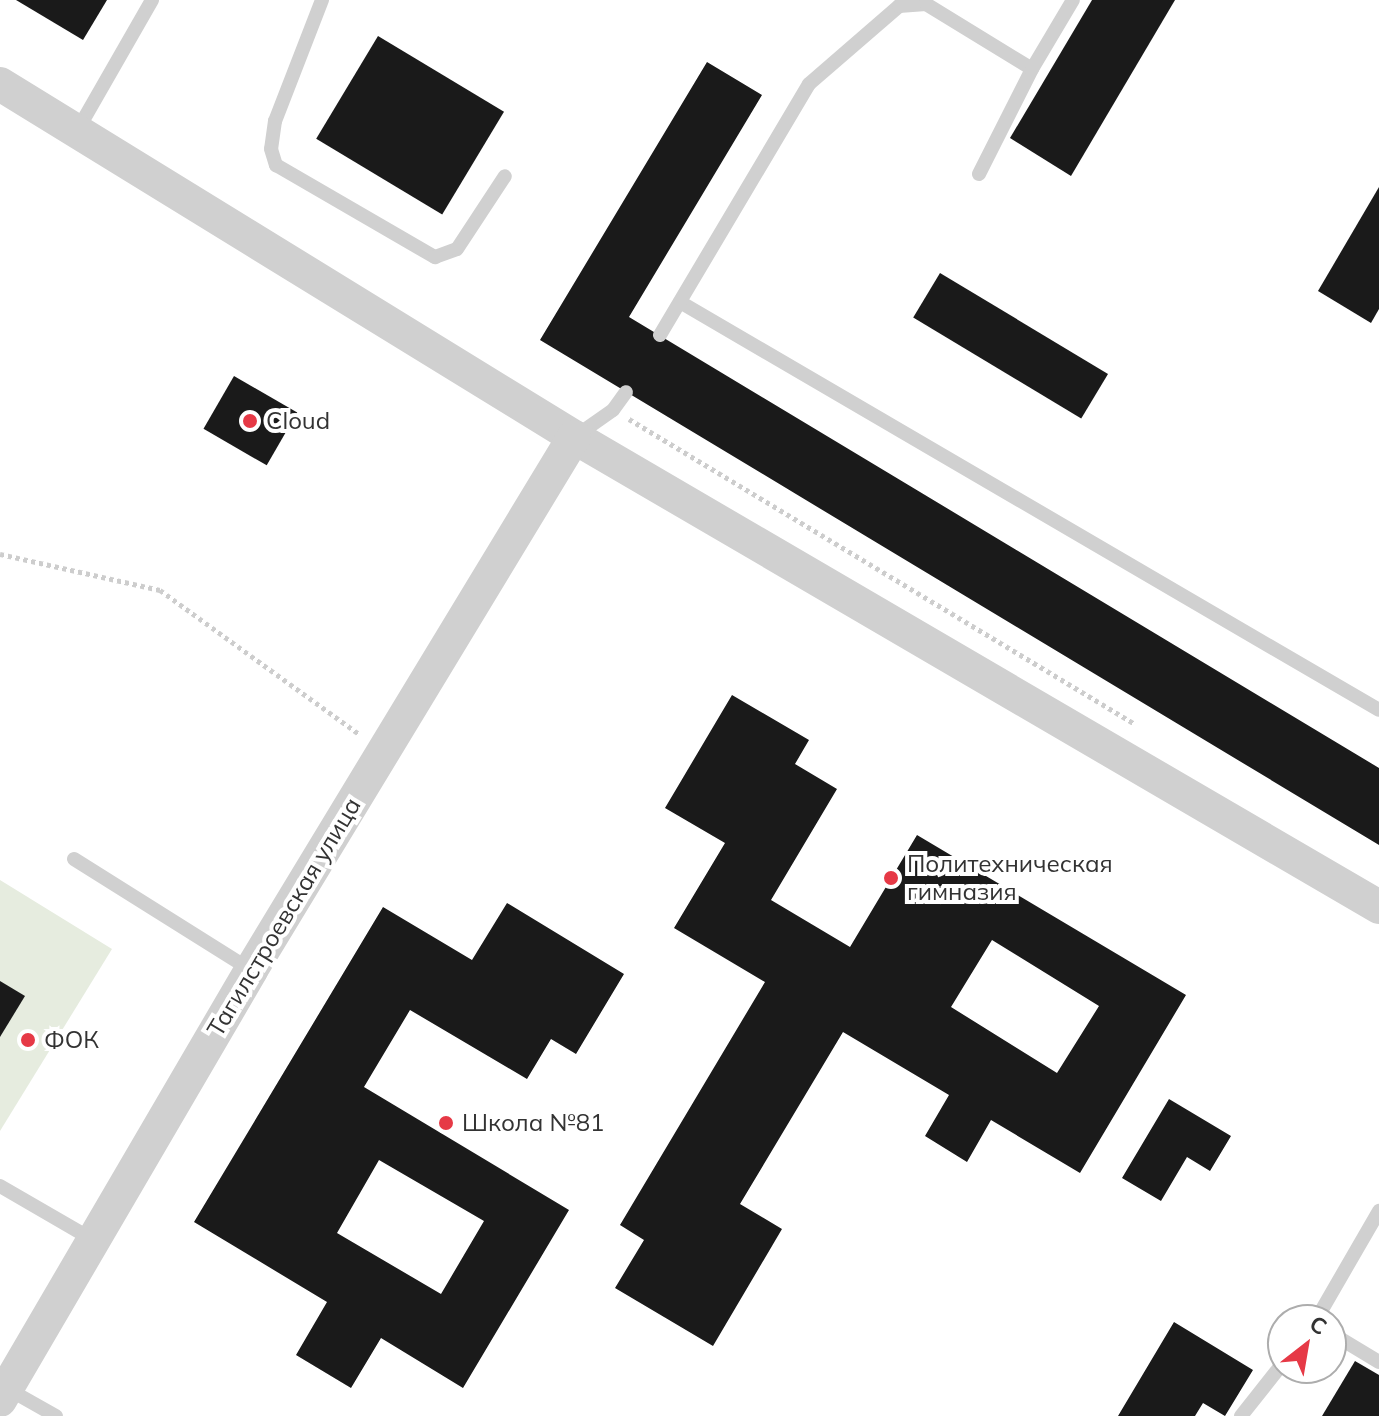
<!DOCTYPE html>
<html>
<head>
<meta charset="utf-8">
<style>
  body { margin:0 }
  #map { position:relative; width:1379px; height:1416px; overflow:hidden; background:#fff; font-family:Mulish,sans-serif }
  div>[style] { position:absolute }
  .green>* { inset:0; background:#e6ecdf }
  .building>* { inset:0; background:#1a1a1a; transform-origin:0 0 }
  .path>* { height:5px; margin-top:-2.5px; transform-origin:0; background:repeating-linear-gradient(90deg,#cdcdcd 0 4px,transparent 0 8px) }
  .service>* { height:14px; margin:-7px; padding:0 7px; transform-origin:7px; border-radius:7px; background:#d0d0d0 }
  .tertiary>* { height:34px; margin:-17px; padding:0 17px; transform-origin:17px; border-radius:17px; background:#d0d0d0 }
  .dots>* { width:22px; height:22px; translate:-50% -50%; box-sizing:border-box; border:4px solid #fff; border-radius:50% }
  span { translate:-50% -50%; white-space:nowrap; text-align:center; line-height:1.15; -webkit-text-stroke:8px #fff; paint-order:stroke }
  .poi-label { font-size:24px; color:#333 }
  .left { translate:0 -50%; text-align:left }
  .street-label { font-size:24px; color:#333 }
  .north { position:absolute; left:1267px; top:1304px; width:80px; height:80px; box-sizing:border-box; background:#fff; border:2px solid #adadad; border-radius:50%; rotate:31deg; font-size:22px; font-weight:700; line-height:32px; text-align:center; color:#333 }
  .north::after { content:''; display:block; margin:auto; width:28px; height:36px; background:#e63946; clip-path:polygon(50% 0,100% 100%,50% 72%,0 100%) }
</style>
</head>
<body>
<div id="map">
  <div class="green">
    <div style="clip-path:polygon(0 880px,112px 949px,0 1131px)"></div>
  </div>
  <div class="building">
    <div style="clip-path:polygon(16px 0,107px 0,83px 40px)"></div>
    <div style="clip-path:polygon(1092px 0,1175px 0,1071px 176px,1010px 138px)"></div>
    <div style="left:378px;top:36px;width:147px;height:120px;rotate:31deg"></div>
    <div style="clip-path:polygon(707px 62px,762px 95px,629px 317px,1379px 768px,1379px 845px,540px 340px)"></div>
    <div style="clip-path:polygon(1379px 187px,1379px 309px,1371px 323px,1318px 291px)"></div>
    <div style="left:940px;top:273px;width:196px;height:52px;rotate:31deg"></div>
    <div style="left:234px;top:376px;width:73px;height:61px;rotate:30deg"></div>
    <div style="clip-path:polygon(evenodd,732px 695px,809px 740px,795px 764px,837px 789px,771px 900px,850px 947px,917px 835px,1186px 995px,1080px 1173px,991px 1120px,967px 1162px,925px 1136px,949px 1095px,843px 1032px,740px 1204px,782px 1229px,713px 1346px,615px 1288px,644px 1240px,620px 1225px,765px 982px,674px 928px,725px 843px,665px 808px,732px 695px,992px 940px,1099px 1006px,1057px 1073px,951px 1007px,992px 940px)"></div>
    <div style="clip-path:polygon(evenodd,507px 903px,624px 974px,576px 1054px,551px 1039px,527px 1079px,410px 1010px,364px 1087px,569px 1210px,463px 1388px,381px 1338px,351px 1388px,296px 1355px,327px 1302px,194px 1222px,383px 907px,472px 960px,507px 903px,379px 1160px,484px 1221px,441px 1294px,337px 1233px,379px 1160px)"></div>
    <div style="clip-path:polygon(0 981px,25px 996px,0 1037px)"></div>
    <div style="clip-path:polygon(1169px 1099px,1231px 1136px,1210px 1171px,1187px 1157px,1161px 1201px,1122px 1178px)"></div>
    <div style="clip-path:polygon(1174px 1322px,1253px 1370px,1225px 1416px,1203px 1403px,1195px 1416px,1118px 1416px)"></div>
    <div style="clip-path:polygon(1355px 1361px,1379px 1375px,1379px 1416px,1322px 1416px)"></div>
  </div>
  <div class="path">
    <div style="left:629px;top:419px;width:591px;rotate:31.08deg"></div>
    <div style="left:0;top:554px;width:164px;rotate:12.7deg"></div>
    <div style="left:160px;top:590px;width:247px;rotate:35.9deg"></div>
  </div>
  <div class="service">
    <div style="left:322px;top:0;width:130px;rotate:111.2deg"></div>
    <div style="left:275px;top:121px;width:28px;rotate:98deg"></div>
    <div style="left:271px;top:149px;width:17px;rotate:73deg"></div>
    <div style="left:276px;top:165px;width:184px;rotate:30.1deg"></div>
    <div style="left:435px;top:257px;width:23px;rotate:-20deg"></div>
    <div style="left:457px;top:249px;width:87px;rotate:-56.7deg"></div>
    <div style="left:77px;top:131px;width:151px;rotate:-60.2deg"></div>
    <div style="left:979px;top:174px;width:118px;rotate:-63.2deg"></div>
    <div style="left:680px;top:302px;width:809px;rotate:30.27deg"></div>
    <div style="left:660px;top:335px;width:292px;rotate:-59.3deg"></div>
    <div style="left:809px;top:84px;width:119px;rotate:-40.9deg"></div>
    <div style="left:899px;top:6px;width:27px;rotate:-4deg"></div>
    <div style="left:926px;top:4px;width:124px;rotate:31.5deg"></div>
    <div style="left:1032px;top:69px;width:80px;rotate:-59.3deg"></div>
    <div style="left:576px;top:436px;width:45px;rotate:-35.1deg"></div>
    <div style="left:613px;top:410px;width:22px;rotate:-54deg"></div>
    <div style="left:74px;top:859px;width:209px;rotate:32.1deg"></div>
    <div style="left:0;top:1186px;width:108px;rotate:30.1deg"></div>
    <div style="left:1316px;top:1320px;width:126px;rotate:-60deg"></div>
    <div style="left:1331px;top:1333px;width:56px;rotate:31.1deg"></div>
    <div style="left:8px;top:1389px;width:55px;rotate:29.4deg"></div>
    <div style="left:1241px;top:1416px;width:68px;rotate:-51.6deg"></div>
  </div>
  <div class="tertiary">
    <div style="left:0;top:84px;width:674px;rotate:31.59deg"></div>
    <div style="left:574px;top:437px;width:932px;rotate:30.28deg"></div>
    <div style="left:0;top:1400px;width:498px;rotate:-59.7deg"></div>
    <div style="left:251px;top:970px;width:623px;rotate:-58.78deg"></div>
  </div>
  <div class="dots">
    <div style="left:250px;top:421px;background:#e63946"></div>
    <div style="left:891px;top:878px;background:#e63946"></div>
    <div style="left:28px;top:1040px;background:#e63946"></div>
    <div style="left:446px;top:1123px;background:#e63946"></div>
  </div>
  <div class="poi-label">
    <span class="left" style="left:266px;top:421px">Cloud</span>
    <span class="left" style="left:907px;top:878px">Политехническая<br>гимназия</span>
    <span class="left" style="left:44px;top:1040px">ФОК</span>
    <span class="left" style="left:462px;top:1123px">Школа №81</span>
  </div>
  <div class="street-label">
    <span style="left:284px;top:917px;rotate:-59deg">Тагилстроевская улица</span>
  </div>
  <div class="north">С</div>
</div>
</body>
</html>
